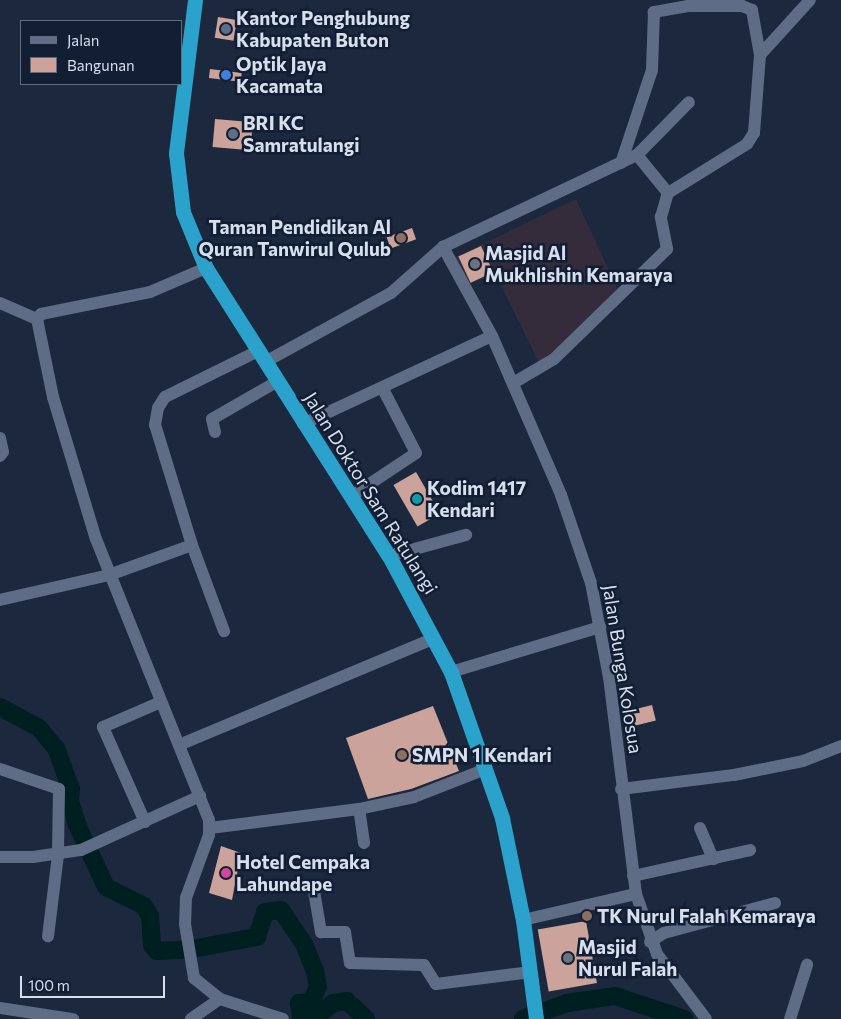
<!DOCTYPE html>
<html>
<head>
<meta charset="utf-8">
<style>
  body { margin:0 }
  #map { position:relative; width:841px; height:1019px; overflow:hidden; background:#1b283d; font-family:Commissioner,sans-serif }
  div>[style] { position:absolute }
  .education>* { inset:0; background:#342b3b }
  .river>* { height:18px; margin:-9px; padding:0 9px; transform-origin:9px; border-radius:9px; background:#001f21 }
  .building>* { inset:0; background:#cca39b; transform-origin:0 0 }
  .minor>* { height:12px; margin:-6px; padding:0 6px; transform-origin:6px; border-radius:6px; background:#5e6d85 }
  .highway>* { height:15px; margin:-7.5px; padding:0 7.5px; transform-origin:7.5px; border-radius:7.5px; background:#2aa2cb }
  .dots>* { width:14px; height:14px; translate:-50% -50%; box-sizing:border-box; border:2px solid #121e33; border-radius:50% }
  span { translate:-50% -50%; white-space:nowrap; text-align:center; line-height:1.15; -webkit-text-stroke:5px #121e33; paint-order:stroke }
  .poi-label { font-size:19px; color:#d7dfed; font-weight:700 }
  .left { translate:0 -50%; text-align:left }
  .right { translate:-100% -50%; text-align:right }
  .street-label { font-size:19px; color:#d7dfed }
  .legend { position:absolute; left:20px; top:20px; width:162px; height:65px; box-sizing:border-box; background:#121e33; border:1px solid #616b7d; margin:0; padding:6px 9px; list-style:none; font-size:15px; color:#d7dfed }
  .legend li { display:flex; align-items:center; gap:10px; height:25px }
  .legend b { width:25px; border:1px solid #616b7d }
  .scale { position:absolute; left:20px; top:976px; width:145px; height:22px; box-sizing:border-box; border:2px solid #d7dfed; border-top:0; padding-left:6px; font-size:15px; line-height:18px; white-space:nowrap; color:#d7dfed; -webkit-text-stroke:4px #121e33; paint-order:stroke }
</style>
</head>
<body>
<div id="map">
  <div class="education">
    <div style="clip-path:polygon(576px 199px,620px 294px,539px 363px,495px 273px,468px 285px,455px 257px)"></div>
  </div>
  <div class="river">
    <div style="left:0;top:707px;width:44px;rotate:28.3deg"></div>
    <div style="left:39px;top:728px;width:26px;rotate:50deg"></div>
    <div style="left:56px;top:748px;width:44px;rotate:69.9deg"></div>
    <div style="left:71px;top:789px;width:12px;rotate:95deg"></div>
    <div style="left:70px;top:801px;width:27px;rotate:73deg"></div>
    <div style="left:78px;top:827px;width:66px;rotate:65deg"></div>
    <div style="left:106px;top:887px;width:42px;rotate:26.6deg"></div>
    <div style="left:144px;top:906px;width:12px;rotate:59deg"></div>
    <div style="left:150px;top:916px;width:29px;rotate:86deg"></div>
    <div style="left:152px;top:945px;width:8px;rotate:50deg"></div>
    <div style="left:157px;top:951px;width:35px;rotate:-3deg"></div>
    <div style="left:192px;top:949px;width:66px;rotate:-10.5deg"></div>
    <div style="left:257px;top:937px;width:26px;rotate:-72deg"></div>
    <div style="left:265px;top:912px;width:16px;rotate:-7deg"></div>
    <div style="left:281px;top:910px;width:41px;rotate:55.9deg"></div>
    <div style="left:304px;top:944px;width:29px;rotate:68deg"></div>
    <div style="left:315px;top:971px;width:15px;rotate:79deg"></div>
    <div style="left:318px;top:986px;width:17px;rotate:111deg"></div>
    <div style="left:312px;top:1002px;width:13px;rotate:176deg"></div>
    <div style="left:299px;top:1003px;width:12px;rotate:81deg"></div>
    <div style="left:301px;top:1015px;width:15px;rotate:8deg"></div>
    <div style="left:316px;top:1017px;width:22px;rotate:-39deg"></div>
    <div style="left:333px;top:1003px;width:14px;rotate:-8deg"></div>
    <div style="left:347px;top:1001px;width:26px;rotate:43deg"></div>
    <div style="left:523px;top:1019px;width:47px;rotate:-20deg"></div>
    <div style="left:567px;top:1003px;width:49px;rotate:-8.3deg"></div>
    <div style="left:615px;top:996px;width:73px;rotate:18.4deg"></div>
  </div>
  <div class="building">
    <div style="left:218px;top:17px;width:19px;height:21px;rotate:9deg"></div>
    <div style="left:210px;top:69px;width:32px;height:9px;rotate:7deg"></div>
    <div style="left:215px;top:119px;width:38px;height:28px;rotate:5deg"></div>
    <div style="left:412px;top:228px;width:12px;height:27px;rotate:70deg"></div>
    <div style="left:481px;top:246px;width:29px;height:25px;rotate:65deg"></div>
    <div style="left:416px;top:472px;width:48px;height:26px;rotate:60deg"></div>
    <div style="left:652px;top:705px;width:16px;height:25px;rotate:76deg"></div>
    <div style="clip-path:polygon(433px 706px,459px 771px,411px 789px,368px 799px,346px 738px)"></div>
    <div style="clip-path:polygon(221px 846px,241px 853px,232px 900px,209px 893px)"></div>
    <div style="left:586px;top:921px;width:63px;height:49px;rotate:80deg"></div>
  </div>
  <div class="minor">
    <div style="left:760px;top:55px;width:74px;rotate:-47.7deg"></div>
    <div style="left:637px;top:155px;width:74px;rotate:-45.5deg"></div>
    <div style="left:0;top:303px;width:40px;rotate:23.4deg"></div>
    <div style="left:37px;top:319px;width:80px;rotate:78.4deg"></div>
    <div style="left:53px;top:397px;width:148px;rotate:73.2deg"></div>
    <div style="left:96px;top:539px;width:303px;rotate:68.1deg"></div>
    <div style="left:209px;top:820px;width:15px;rotate:90deg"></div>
    <div style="left:209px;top:835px;width:67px;rotate:110.1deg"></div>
    <div style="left:186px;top:898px;width:26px;rotate:92deg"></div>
    <div style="left:185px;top:924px;width:55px;rotate:80.5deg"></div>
    <div style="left:194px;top:978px;width:33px;rotate:39deg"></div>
    <div style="left:220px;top:999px;width:66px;rotate:17.6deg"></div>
    <div style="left:37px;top:319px;width:6px;rotate:-51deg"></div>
    <div style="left:41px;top:314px;width:111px;rotate:-11.4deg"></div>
    <div style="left:150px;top:292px;width:61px;rotate:-23.2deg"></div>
    <div style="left:492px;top:336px;width:173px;rotate:66.5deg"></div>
    <div style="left:561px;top:495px;width:93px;rotate:71.2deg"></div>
    <div style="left:591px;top:583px;width:96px;rotate:79.2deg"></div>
    <div style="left:609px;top:677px;width:219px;rotate:82.9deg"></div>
    <div style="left:265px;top:362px;width:144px;rotate:-28.7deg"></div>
    <div style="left:391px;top:293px;width:69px;rotate:-41.5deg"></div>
    <div style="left:443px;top:247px;width:215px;rotate:-25.4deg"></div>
    <div style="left:637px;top:155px;width:49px;rotate:50.8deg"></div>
    <div style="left:668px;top:193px;width:93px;rotate:-31.8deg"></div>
    <div style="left:747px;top:144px;width:13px;rotate:-58deg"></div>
    <div style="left:754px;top:133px;width:78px;rotate:-85.6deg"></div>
    <div style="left:760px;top:55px;width:46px;rotate:-100.1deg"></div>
    <div style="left:752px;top:10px;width:11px;rotate:-158deg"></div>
    <div style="left:742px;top:6px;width:54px;rotate:180deg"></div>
    <div style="left:688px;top:6px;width:35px;rotate:170deg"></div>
    <div style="left:654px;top:12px;width:58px;rotate:92deg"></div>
    <div style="left:652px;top:70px;width:98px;rotate:108.4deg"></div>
    <div style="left:515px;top:382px;width:45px;rotate:-30.5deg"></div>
    <div style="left:554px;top:359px;width:158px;rotate:-44.2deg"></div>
    <div style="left:667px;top:249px;width:33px;rotate:-101deg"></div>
    <div style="left:661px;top:217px;width:25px;rotate:-74deg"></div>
    <div style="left:303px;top:424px;width:208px;rotate:-25deg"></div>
    <div style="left:492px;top:336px;width:102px;rotate:-118.8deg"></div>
    <div style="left:215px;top:432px;width:13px;rotate:-103deg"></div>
    <div style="left:212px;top:419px;width:76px;rotate:-29.9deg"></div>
    <div style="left:0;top:438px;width:14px;rotate:78deg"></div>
    <div style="left:3px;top:452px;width:5px;rotate:127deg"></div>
    <div style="left:350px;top:497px;width:79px;rotate:-33.7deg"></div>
    <div style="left:416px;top:453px;width:72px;rotate:-117.3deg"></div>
    <div style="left:192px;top:545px;width:92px;rotate:69.6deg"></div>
    <div style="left:389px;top:556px;width:80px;rotate:-15.3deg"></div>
    <div style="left:0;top:600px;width:112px;rotate:-12.9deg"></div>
    <div style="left:109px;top:575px;width:88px;rotate:-19.9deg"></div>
    <div style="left:192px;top:545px;width:126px;rotate:-107.1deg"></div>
    <div style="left:155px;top:425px;width:17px;rotate:-80deg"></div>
    <div style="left:158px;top:408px;width:13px;rotate:-58deg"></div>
    <div style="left:165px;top:397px;width:104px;rotate:-26.3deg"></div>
    <div style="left:451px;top:672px;width:156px;rotate:-16.8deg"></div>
    <div style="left:179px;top:745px;width:277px;rotate:-22.7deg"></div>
    <div style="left:0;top:769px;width:62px;rotate:18.7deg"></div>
    <div style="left:59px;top:789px;width:66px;rotate:90.9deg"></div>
    <div style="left:58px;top:855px;width:82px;rotate:97deg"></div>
    <div style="left:621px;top:789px;width:114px;rotate:-7.1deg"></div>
    <div style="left:734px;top:775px;width:70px;rotate:-11.5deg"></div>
    <div style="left:803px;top:761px;width:41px;rotate:-21.5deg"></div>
    <div style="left:145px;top:822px;width:104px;rotate:-113.9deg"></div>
    <div style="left:103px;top:727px;width:63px;rotate:-23.3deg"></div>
    <div style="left:210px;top:828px;width:150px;rotate:-7.3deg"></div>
    <div style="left:700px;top:828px;width:34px;rotate:67deg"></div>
    <div style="left:364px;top:843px;width:34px;rotate:-98deg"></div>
    <div style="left:359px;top:809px;width:56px;rotate:-12.3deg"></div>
    <div style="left:414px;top:797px;width:77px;rotate:-21.3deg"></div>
    <div style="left:0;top:857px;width:33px"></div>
    <div style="left:33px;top:857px;width:49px;rotate:-8.3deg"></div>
    <div style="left:81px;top:850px;width:131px;rotate:-24.4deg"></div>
    <div style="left:633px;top:876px;width:120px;rotate:-12.5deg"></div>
    <div style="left:314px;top:891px;width:42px;rotate:80.3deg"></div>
    <div style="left:321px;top:932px;width:24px"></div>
    <div style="left:345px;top:932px;width:31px;rotate:81deg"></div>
    <div style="left:350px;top:963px;width:74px;rotate:1.5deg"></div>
    <div style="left:424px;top:965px;width:22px;rotate:58deg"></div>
    <div style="left:436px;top:984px;width:96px;rotate:-7.2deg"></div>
    <div style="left:523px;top:920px;width:116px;rotate:-13deg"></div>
    <div style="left:636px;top:894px;width:64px;rotate:70.7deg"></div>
    <div style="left:657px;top:954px;width:81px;rotate:53deg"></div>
    <div style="left:650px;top:942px;width:17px;rotate:-33deg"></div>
    <div style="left:664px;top:933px;width:115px;rotate:-15.1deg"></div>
    <div style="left:0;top:1008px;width:74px;rotate:8.6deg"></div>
    <div style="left:191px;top:1019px;width:35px;rotate:-35deg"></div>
    <div style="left:790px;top:1019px;width:57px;rotate:-72.5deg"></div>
  </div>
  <div class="highway">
    <div style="left:195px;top:0;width:154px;rotate:97.1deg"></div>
    <div style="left:176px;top:153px;width:59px;rotate:83.2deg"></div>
    <div style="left:183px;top:212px;width:61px;rotate:67.7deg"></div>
    <div style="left:206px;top:268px;width:341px;rotate:57.6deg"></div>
    <div style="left:389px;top:556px;width:132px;rotate:61.9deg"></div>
    <div style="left:451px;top:672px;width:155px;rotate:70.7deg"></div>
    <div style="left:502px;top:818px;width:104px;rotate:78.4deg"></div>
    <div style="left:523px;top:920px;width:100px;rotate:82.5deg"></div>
  </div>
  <div class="dots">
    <div style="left:226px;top:29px;background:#5c6f8a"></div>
    <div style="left:226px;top:75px;background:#3f7fe0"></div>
    <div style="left:233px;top:134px;background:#5c6f8a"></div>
    <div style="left:401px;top:238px;background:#8d6e63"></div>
    <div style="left:475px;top:264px;background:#6b7280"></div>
    <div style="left:417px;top:499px;background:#0f9aa8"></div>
    <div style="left:402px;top:755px;background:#8d6e63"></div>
    <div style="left:226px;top:873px;background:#d1479c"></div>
    <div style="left:587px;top:916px;background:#8d6e63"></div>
    <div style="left:568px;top:958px;background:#6b7280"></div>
  </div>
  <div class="poi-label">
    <span class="left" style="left:236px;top:29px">Kantor Penghubung<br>Kabupaten Buton</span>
    <span class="left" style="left:236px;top:75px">Optik Jaya<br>Kacamata</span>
    <span class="left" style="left:243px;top:134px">BRI KC<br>Samratulangi</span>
    <span class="right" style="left:391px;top:238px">Taman Pendidikan Al<br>Quran Tanwirul Qulub</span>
    <span class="left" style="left:485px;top:264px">Masjid Al<br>Mukhlishin Kemaraya</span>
    <span class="left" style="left:427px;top:499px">Kodim 1417<br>Kendari</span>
    <span class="left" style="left:412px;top:755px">SMPN 1 Kendari</span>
    <span class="left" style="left:236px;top:873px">Hotel Cempaka<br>Lahundape</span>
    <span class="left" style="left:597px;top:916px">TK Nurul Falah Kemaraya</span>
    <span class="left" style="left:578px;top:958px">Masjid<br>Nurul Falah</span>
  </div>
  <div class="street-label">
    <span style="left:371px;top:493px;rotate:58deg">Jalan Doktor Sam Ratulangi</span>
    <span style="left:623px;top:669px;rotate:81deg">Jalan Bunga Kolosua</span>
  </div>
  <ul class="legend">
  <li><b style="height:6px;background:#5e6d85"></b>Jalan</li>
  <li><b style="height:14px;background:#cca39b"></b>Bangunan</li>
  </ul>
  <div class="scale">100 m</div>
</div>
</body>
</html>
